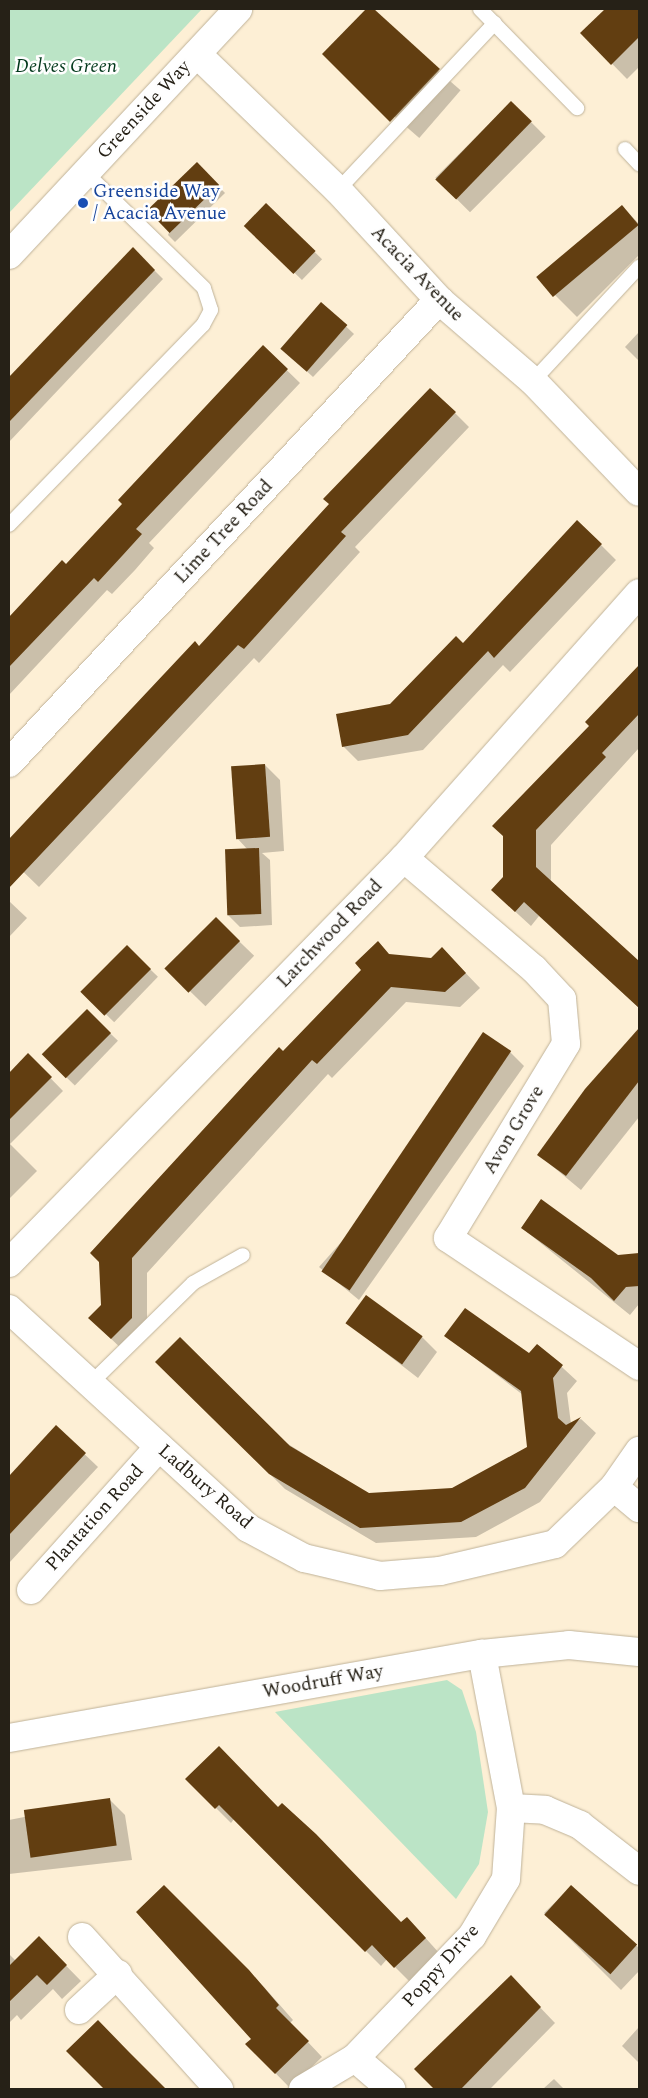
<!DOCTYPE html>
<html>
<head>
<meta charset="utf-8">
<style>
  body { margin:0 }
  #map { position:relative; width:648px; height:2098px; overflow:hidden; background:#fdefd5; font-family:Spectral,serif }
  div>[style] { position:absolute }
  .green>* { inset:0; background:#bbe4c6 }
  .shadow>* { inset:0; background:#0003; transform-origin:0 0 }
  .building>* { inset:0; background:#623e11; transform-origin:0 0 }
  .roads { filter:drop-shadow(0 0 1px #bfb299) drop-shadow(0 0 1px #bfb299) }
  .lane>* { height:14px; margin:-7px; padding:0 7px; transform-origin:7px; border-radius:7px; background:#fff }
  .street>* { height:28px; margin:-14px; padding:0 14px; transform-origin:14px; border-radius:14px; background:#fff }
  .secondary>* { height:28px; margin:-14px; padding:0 14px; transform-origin:14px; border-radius:14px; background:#fff }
  .dots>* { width:14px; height:14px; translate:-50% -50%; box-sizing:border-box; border:2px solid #fefefe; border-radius:50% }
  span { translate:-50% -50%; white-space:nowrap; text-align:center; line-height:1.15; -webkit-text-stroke:5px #fefefe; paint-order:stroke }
  .park-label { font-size:19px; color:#00371a; font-style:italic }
  .street-label { font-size:19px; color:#262117 }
  .transit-label { font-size:19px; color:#164399 }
  .left { translate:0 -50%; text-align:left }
  .frame { position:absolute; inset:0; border:10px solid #262117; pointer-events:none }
</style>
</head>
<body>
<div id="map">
  <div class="green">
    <div style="clip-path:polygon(9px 9px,202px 9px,9px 213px)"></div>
    <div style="clip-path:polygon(447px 1680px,462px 1690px,476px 1732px,488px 1812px,479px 1864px,456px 1899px,275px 1712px)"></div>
  </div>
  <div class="shadow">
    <div style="left:367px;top:9px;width:124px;height:63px;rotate:41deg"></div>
    <div style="clip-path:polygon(606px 9px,639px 9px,639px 67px,627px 79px,582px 33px)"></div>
    <div style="left:511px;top:102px;width:49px;height:107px;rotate:45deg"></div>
    <div style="clip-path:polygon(197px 164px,225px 193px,175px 242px,168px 235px)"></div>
    <div style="left:266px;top:205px;width:78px;height:29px;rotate:44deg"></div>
    <div style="clip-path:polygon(622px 206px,639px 224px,639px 255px,577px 317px,545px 285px)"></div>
    <div style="clip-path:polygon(133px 249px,163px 279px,9px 442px,9px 381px)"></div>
    <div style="clip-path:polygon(321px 303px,354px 334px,313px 377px,288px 354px)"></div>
    <div style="clip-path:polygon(639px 332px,639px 361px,625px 347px)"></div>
    <div style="clip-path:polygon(263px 347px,300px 383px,149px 543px,154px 548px,135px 570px,112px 594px,107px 590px,9px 695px,9px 618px,62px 562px,67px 566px)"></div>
    <div style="clip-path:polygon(455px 413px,469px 427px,355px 547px,360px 552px,259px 663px,254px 658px,39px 887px,9px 858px,9px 841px,195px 643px,200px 648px)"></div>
    <div style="clip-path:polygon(601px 545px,616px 560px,510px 672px,503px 665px,423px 750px,358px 761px,343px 746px,463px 645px)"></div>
    <div style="clip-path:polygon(639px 666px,639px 748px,551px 845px,551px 881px,639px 962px,639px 1008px,539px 916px,531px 926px,508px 905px,504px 878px,591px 726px,587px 721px)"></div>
    <div style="clip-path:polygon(265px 765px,280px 780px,284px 851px,262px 853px,270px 860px,272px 925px,240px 927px,228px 915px,248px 850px,237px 838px)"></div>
    <div style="clip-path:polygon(9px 901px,27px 918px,9px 937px)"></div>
    <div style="left:216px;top:919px;width:53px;height:70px;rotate:44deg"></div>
    <div style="left:127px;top:947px;width:43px;height:63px;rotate:44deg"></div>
    <div style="clip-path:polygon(390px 955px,457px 964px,480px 988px,460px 1007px,406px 1002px,332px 1078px,328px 1074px,147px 1273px,147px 1333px,126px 1353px,105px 1333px,100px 1262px,283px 1053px)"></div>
    <div style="left:87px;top:1011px;width:43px;height:62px;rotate:44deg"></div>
    <div style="clip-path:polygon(637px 1032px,639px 1117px,581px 1190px,539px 1155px)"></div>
    <div style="clip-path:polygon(510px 1052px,524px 1066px,359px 1300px,319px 1267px)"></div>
    <div style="clip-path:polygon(28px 1055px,63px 1091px,10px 1144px,37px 1171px,9px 1199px,9px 1074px)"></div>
    <div style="clip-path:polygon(522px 1228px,618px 1256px,639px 1254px,639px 1304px,630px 1315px)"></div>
    <div style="clip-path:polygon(347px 1323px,422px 1337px,437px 1352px,418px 1378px)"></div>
    <div style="clip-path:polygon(446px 1336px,529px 1355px,538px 1345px,577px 1381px,567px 1393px,571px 1424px,581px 1419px,596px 1433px,540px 1502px,476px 1537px,376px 1543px,285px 1489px,157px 1362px,368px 1494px,453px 1489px,528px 1447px,523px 1395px)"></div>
    <div style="clip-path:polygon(56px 1427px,98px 1467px,9px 1563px,9px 1478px)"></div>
    <div style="clip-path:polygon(187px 1779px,279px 1808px,401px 1924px,422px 1934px,440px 1954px,410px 1982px,387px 1959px,381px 1966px,234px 1819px,231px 1823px)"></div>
    <div style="clip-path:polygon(110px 1800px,125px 1815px,132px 1860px,9px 1874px,9px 1820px)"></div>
    <div style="clip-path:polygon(164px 1887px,264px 1987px,293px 2020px,290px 2023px,322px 2057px,290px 2088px,247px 2044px,253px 2039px)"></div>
    <div style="clip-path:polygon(571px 1887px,639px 1948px,639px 1971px,621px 1990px,544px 1913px)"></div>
    <div style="clip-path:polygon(39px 1938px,81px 1981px,62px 1999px,53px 1989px,21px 2020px,17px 2015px,9px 2023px,9px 1954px,16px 1961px)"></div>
    <div style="clip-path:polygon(511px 1977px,555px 2023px,490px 2089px,436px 2089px,416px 2069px)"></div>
    <div style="clip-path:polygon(639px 2027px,639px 2063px,622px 2046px)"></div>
    <div style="clip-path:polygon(112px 2037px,163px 2089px,105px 2089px,68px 2051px)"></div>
    <div style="clip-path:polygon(554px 2079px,564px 2089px,543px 2089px)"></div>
  </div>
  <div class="building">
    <div style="clip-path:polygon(366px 9px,374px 9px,440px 69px,390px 122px,322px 54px)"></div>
    <div style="clip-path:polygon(605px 9px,639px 9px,639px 37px,611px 65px,580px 33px)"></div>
    <div style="left:511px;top:101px;width:29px;height:109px;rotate:44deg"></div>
    <div style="left:197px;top:162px;width:32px;height:69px;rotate:46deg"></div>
    <div style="left:266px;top:203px;width:69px;height:32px;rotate:44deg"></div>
    <div style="left:622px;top:205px;width:26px;height:112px;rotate:50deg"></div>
    <div style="clip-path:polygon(133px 247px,155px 270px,9px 422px,9px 377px)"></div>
    <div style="left:321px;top:302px;width:35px;height:62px;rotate:41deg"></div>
    <div style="clip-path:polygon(263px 345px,288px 369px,136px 529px,142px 534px,122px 556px,98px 582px,94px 578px,9px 667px,9px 617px,62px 560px,66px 564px,122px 504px,118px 500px)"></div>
    <div style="clip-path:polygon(430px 388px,456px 412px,341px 532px,346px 536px,244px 649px,238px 645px,9px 888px,9px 839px,195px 641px,199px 646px,329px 504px,323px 499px)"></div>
    <div style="clip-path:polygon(577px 520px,602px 544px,494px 658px,488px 651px,408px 735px,342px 747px,336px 714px,390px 704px,456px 636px,463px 643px)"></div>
    <div style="clip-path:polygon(639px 665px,639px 714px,602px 753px,606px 757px,536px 830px,536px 867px,639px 961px,639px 1008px,524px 902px,515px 912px,491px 890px,503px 877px,503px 836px,492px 826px,589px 726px,585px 722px)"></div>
    <div style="left:265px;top:764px;width:73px;height:34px;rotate:86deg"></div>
    <div style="left:259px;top:848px;width:66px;height:34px;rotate:88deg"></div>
    <div style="left:216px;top:917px;width:34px;height:73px;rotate:45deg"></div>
    <div style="clip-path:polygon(378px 941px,389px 954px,431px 958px,442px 947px,466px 973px,445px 992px,391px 987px,317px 1064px,312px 1060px,132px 1258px,132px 1318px,111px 1339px,88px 1318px,101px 1305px,99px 1262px,90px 1253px,279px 1047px,283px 1051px,361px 970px,355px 963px)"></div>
    <div style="left:127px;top:945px;width:34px;height:66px;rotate:45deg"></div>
    <div style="left:87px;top:1009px;width:34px;height:64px;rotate:45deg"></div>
    <div style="clip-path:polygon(639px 1028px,639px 1081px,566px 1176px,537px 1155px,585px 1089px)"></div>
    <div style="left:483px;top:1032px;width:34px;height:289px;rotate:34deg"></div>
    <div style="clip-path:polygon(28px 1053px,52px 1077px,9px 1120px,9px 1073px)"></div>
    <div style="clip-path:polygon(541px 1199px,618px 1255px,639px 1253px,639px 1286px,626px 1287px,614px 1301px,591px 1278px,521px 1228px)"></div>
    <div style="left:366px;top:1295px;width:70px;height:35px;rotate:36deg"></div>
    <div style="clip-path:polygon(465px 1308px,529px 1353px,537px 1344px,563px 1365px,553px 1378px,558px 1418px,566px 1425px,581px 1417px,525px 1488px,461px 1522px,360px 1528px,269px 1474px,155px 1362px,180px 1337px,290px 1446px,369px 1493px,452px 1488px,527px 1447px,521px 1391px,444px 1336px)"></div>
    <div style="clip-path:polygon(56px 1425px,86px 1453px,9px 1535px,9px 1476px)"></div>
    <div style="clip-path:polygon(219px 1746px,278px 1807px,282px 1803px,316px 1834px,401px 1922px,407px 1917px,426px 1938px,394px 1968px,372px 1945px,365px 1952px,219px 1805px,215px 1809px,185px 1779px)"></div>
    <div style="left:110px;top:1798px;width:48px;height:87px;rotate:82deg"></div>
    <div style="clip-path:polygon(164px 1885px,249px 1970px,279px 2005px,276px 2008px,309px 2041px,275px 2074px,245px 2044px,251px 2039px,136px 1912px)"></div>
    <div style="left:571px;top:1885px;width:89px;height:40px;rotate:42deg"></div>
    <div style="clip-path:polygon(39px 1936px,67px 1965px,47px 1985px,37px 1975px,9px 2002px,9px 1966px)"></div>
    <div style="clip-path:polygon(511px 1975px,541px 2007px,461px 2089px,434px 2089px,414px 2069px)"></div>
    <div style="clip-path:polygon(98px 2020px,129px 2052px,166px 2089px,104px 2089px,66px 2051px)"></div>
  </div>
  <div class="roads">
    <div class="lane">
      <div style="left:480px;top:9px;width:139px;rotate:45.6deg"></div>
      <div style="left:625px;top:149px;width:21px;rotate:47deg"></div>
      <div style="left:338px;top:190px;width:229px;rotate:-46.8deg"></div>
      <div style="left:533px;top:381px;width:156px;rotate:-47.1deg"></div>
      <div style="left:9px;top:525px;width:279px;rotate:-45.9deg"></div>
      <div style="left:203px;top:325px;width:17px;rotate:-62deg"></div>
      <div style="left:211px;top:310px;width:23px;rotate:-108deg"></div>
      <div style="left:204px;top:288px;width:165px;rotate:-135.7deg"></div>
      <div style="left:90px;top:1384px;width:144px;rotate:-44.4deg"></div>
      <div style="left:193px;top:1283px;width:57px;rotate:-29.2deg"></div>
    </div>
    <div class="street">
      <div style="left:197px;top:54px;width:196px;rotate:44deg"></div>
      <div style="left:338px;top:190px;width:149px;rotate:47.4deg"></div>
      <div style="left:439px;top:300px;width:124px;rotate:40.8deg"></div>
      <div style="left:533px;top:381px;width:153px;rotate:46.3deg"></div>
      <div style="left:9px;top:763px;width:632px;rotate:-47.12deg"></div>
      <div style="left:404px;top:858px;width:171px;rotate:40.5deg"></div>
      <div style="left:534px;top:969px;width:41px;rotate:47deg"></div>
      <div style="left:562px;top:999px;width:45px;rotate:84.9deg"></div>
      <div style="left:566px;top:1044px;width:227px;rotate:121.3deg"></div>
      <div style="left:448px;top:1238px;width:230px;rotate:33.8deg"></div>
      <div style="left:9px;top:1263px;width:566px;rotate:-45.72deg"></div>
      <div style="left:404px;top:858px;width:354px;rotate:-48.4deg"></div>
      <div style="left:9px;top:1309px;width:324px;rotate:42.5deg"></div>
      <div style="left:248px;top:1528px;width:64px;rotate:28.2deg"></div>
      <div style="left:304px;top:1558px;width:78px;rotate:13.3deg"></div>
      <div style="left:380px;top:1576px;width:60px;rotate:-4.8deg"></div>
      <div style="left:440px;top:1571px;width:118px;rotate:-13.2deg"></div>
      <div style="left:555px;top:1544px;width:82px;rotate:-44deg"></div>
      <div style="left:614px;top:1487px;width:44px;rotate:-55.2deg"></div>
      <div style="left:614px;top:1487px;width:33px;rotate:40deg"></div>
      <div style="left:31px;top:1590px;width:192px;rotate:-48.2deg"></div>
      <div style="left:511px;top:1808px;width:34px;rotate:3deg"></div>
      <div style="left:545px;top:1810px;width:38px;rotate:23deg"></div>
      <div style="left:580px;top:1825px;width:75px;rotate:37.9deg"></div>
      <div style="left:82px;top:1937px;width:205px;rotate:48deg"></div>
      <div style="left:79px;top:2010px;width:53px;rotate:-42.7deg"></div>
      <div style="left:355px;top:2058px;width:48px;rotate:40.7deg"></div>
      <div style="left:303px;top:2089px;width:61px;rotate:-30.8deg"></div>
      <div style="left:355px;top:2058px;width:169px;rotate:-46.2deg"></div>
      <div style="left:472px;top:1936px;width:66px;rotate:-59.2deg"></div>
      <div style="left:506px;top:1879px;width:71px;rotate:-86deg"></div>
      <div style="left:511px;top:1808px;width:157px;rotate:-100.7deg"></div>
    </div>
    <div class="secondary">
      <div style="left:9px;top:255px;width:336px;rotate:-47deg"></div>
      <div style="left:9px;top:1738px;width:480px;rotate:-10.1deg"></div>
      <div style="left:482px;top:1654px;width:87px;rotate:-5.9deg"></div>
      <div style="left:569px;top:1645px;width:70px;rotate:5.7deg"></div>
    </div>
  </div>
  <div class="dots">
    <div style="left:83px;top:203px;background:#1a4fb4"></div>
  </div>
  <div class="park-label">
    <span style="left:66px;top:67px">Delves Green</span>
  </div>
  <div class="street-label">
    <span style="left:144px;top:110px;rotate:-47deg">Greenside Way</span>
    <span style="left:417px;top:274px;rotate:46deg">Acacia Avenue</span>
    <span style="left:224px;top:532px;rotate:-47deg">Lime Tree Road</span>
    <span style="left:330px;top:934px;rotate:-46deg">Larchwood Road</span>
    <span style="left:514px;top:1130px;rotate:-59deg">Avon Grove</span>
    <span style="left:205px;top:1487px;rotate:41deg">Ladbury Road</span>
    <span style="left:95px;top:1518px;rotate:-48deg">Plantation Road</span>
    <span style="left:323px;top:1682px;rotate:-10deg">Woodruff Way</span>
    <span style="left:441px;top:1966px;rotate:-48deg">Poppy Drive</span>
  </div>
  <div class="transit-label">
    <span class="left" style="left:93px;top:203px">Greenside Way<br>/ Acacia Avenue</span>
  </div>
  <div class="frame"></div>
</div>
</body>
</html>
